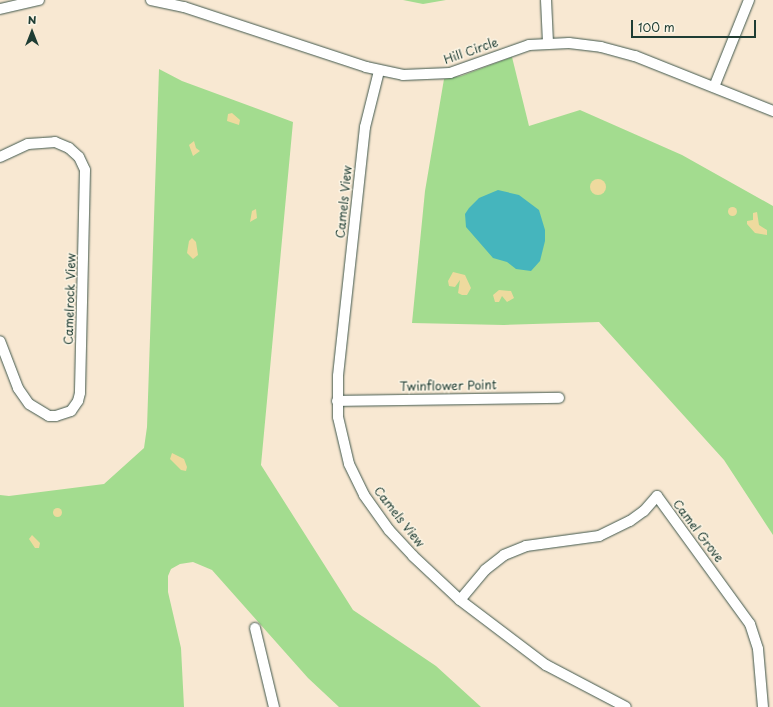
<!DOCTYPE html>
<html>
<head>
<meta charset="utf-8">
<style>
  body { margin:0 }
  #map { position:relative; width:773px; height:707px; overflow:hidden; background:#f8e8d2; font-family:"Playpen Sans",sans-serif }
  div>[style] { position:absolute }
  .green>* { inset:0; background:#a3dc8f }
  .sand>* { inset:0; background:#eeda9e }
  .round { border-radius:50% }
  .water>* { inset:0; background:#45b5bd }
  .roads { filter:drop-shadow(0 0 1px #40574c) drop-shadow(0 0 1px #40574c) }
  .street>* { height:10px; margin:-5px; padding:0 5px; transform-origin:5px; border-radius:5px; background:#fff }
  span { translate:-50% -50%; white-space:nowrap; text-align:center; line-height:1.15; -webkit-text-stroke:3px #fcf5e5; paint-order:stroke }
  .street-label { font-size:12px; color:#1f3d34 }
  .north { position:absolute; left:12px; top:12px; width:40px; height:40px; -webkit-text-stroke:3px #fcf5e5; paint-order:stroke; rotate:0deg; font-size:11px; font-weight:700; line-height:16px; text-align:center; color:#1f3d34 }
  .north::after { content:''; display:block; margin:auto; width:14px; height:18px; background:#1f3d34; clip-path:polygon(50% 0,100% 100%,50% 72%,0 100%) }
  .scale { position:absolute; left:631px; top:20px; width:125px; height:18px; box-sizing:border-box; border:2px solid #1f3d34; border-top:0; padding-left:5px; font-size:12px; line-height:14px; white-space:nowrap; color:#1f3d34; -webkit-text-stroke:3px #fcf5e5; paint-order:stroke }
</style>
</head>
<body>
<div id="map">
  <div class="green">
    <div style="clip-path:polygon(403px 0,446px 0,423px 4px)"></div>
    <div style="clip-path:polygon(512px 57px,529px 126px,580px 110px,682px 155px,773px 206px,773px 535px,724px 460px,599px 322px,504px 325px,412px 323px,425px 191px,444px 79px,461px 76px)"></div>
    <div style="clip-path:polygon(159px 69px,182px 81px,293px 122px,261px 465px,353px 610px,436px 666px,481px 707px,339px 707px,308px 678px,212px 570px,193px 562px,180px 564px,171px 569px,168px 576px,168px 592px,181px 648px,184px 707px,0 707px,0 495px,9px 496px,104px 484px,144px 448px,147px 427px)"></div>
  </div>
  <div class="sand">
    <div style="clip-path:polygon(232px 113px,240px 120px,239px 125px,227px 121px,228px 114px)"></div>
    <div style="clip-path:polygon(194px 141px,196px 148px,200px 151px,193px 156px,189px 145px)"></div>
    <div class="round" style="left:590px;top:179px;width:16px;height:16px"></div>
    <div class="round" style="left:727.5px;top:206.5px;width:9px;height:9px"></div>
    <div style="clip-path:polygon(256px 209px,257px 218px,250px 222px,252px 211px)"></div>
    <div style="clip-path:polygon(757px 212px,759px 225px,767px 230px,767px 235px,755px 233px,747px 224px,747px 221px,753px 220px,753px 213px)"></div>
    <div style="clip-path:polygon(192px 238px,196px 242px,198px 255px,193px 259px,187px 253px,189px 241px)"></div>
    <div style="clip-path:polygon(453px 272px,465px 275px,471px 288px,467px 295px,462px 295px,458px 293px,460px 280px,455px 287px,449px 286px,448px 281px)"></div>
    <div style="clip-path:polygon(499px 290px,511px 291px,514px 298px,507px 302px,502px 296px,499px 302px,495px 302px,493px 295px)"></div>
    <div style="clip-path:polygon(172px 453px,184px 459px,187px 467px,186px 471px,181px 470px,170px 459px)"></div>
    <div class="round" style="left:52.5px;top:507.5px;width:9px;height:9px"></div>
    <div style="clip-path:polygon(32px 535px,40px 543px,39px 548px,35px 548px,29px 539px)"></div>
  </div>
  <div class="water">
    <div style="clip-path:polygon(498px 190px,519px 195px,539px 210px,545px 230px,545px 241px,540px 261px,531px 271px,516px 269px,507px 262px,493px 258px,466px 227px,465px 214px,469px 208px,479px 198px)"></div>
  </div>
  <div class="roads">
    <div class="street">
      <div style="left:151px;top:0;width:34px;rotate:12deg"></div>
      <div style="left:184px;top:7px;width:192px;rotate:18.2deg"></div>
      <div style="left:366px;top:67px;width:38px;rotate:12deg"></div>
      <div style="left:403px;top:75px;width:47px;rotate:-2.4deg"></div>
      <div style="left:450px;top:73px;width:84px;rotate:-19.5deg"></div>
      <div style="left:529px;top:45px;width:40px;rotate:-2.9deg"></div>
      <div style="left:569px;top:43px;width:32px;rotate:7deg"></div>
      <div style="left:601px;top:47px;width:35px;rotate:15deg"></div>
      <div style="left:635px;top:56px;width:149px;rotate:21.7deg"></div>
      <div style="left:546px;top:0;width:43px;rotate:87.3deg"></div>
      <div style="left:0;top:9px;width:40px;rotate:-13deg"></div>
      <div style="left:379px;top:71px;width:58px;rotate:104deg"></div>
      <div style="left:365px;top:127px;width:250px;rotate:96.2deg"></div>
      <div style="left:338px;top:376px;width:41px;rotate:90deg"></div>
      <div style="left:338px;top:417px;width:48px;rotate:76.8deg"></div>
      <div style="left:349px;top:464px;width:34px;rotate:64deg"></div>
      <div style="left:364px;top:495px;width:43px;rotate:54.5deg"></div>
      <div style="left:389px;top:530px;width:35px;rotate:47deg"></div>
      <div style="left:413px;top:556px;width:64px;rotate:43.1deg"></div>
      <div style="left:460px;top:600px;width:108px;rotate:37.1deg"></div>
      <div style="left:546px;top:665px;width:90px;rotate:27.7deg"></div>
      <div style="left:714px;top:87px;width:94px;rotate:-68.1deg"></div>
      <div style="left:0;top:157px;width:31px;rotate:-25deg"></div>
      <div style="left:28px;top:144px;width:27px;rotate:-4deg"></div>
      <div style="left:55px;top:142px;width:15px;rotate:23deg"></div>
      <div style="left:69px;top:148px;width:13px;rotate:42deg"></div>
      <div style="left:79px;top:157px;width:14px;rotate:65deg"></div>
      <div style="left:85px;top:170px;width:223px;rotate:91.3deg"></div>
      <div style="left:80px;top:393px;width:8px;rotate:104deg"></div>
      <div style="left:78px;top:401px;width:12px;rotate:125deg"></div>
      <div style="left:71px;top:411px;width:16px;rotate:162deg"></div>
      <div style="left:56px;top:416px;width:7px;rotate:180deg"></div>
      <div style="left:49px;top:416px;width:23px;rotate:-149deg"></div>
      <div style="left:29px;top:404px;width:19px;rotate:-125deg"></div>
      <div style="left:18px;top:388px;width:50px;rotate:-111deg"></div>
      <div style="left:337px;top:401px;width:222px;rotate:-0.8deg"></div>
      <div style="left:460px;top:600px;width:39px;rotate:-50deg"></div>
      <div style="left:485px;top:570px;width:24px;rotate:-38deg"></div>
      <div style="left:504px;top:555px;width:24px;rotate:-22deg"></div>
      <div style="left:526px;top:546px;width:74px;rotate:-7.8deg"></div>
      <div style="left:599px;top:536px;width:34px;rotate:-26deg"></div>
      <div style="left:630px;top:521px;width:17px;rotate:-36deg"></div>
      <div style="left:644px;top:511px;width:20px;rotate:-49deg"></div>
      <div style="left:657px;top:496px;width:158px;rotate:54deg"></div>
      <div style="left:750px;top:624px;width:26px;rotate:72deg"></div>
      <div style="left:758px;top:649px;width:58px;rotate:85.1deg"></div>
      <div style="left:255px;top:628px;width:81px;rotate:76.5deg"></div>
    </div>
  </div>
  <div class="street-label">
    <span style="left:471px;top:51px;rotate:-19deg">Hill Circle</span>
    <span style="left:344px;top:202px;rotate:-84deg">Camels View</span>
    <span style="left:70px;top:299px;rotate:-88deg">Camelrock View</span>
    <span style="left:448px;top:386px;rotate:-1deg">Twinflower Point</span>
    <span style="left:399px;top:517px;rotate:52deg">Camels View</span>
    <span style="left:698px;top:531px;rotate:53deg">Camel Grove</span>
  </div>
  <div class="north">N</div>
  <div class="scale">100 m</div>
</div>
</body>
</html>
